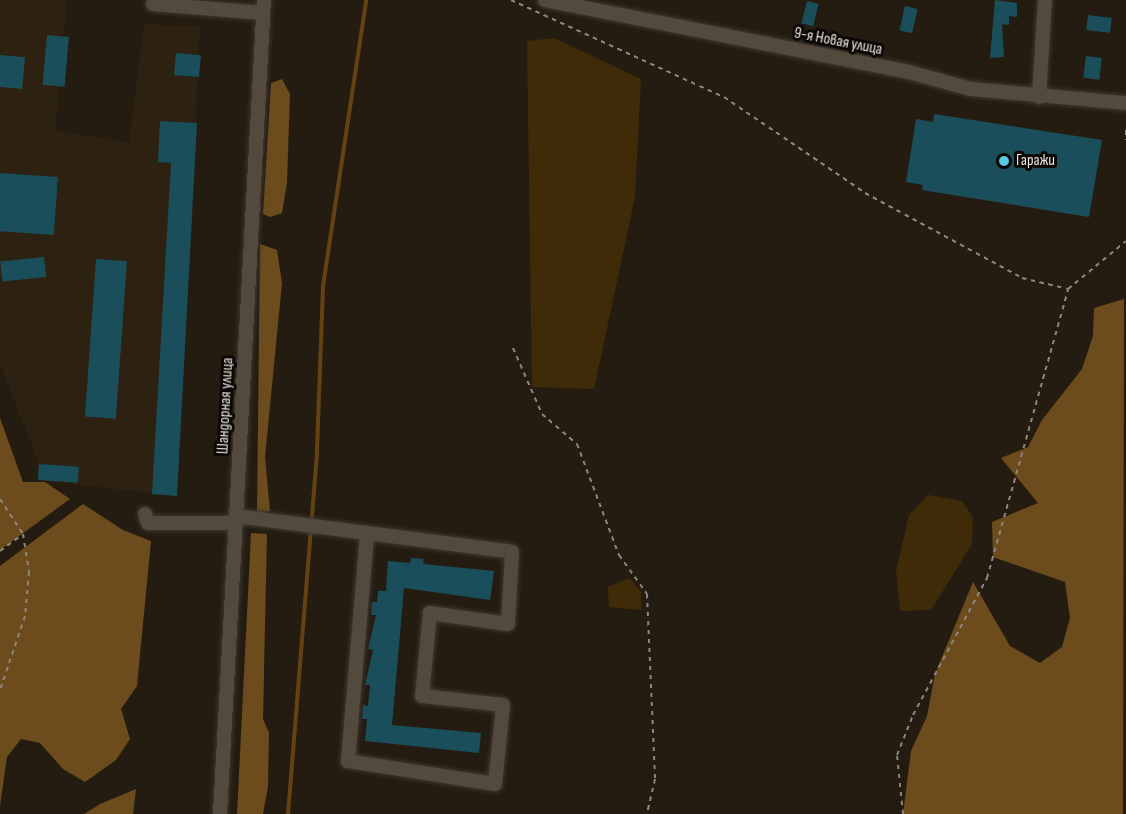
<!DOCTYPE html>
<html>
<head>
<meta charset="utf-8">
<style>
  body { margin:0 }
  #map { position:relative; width:1126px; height:814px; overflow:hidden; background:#241c11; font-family:"Sofia Sans Condensed",sans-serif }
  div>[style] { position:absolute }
  .built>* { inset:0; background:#2d2111 }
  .green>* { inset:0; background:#402b09 }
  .forest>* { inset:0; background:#6c4c1d }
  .stream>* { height:4px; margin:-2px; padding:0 2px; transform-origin:2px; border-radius:2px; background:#634312 }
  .building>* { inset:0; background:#1b4e5b; transform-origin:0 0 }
  .path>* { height:2px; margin-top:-1px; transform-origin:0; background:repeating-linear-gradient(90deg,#8e877e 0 4.5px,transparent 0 9px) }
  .roads { filter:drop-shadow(0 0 2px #3d3731) drop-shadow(0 0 2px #3d3731) }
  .minor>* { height:14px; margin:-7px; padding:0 7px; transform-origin:7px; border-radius:7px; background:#53493d }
  .dots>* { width:16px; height:16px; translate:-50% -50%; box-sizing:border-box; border:3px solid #0a0704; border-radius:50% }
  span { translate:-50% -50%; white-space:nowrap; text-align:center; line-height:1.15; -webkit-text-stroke:6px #0a0704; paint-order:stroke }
  .street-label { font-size:16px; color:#e9e3dc }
  .poi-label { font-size:16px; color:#e9e3dc }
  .left { translate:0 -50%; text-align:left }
</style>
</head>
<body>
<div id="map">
  <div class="built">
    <div style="clip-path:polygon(0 0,67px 0,55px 131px,129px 142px,144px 24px,200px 27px,177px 496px,38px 480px,39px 464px,0 364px)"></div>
  </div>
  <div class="green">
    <div style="clip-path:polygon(554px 38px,641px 79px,635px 197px,594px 389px,532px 387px,527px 41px)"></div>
    <div style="clip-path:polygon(928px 495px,962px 501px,973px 518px,972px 544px,931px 610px,900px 611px,896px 571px,909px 515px)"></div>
    <div style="clip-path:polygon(630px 578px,641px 592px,641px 610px,609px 607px,608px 587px)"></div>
  </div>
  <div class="forest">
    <div style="clip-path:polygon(282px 79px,290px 94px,287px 183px,282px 213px,270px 217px,263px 214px,271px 83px)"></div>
    <div style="clip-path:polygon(260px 244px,277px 250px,282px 283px,265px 457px,270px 511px,257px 513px)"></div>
    <div style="clip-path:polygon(1124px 299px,1123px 814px,903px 814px,911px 751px,927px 716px,935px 674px,973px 582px,1010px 646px,1040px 663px,1062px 647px,1070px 618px,1065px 582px,993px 557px,992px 522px,1038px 503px,1001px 458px,1028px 447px,1042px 420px,1082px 369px,1093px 336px,1094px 308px)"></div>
    <div style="clip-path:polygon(0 418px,23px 482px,45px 482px,70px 499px,0 550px)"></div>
    <div style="clip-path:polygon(83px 504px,123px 530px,151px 541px,137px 686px,121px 709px,130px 739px,116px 760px,85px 782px,63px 769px,40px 743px,21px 739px,7px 757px,0 806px,0 566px)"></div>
    <div style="clip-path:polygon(251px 533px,267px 534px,263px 719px,269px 733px,268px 787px,263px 814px,237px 814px)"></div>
    <div style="clip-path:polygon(136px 789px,133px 814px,84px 814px,100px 804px)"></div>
  </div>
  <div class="stream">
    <div style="left:288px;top:814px;width:365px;rotate:-85.4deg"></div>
    <div style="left:317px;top:450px;width:164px;rotate:-87.9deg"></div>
    <div style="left:323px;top:286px;width:289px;rotate:-81.4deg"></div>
  </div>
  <div class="building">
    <div style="clip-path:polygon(995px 0,1017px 3px,1017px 17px,1009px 16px,1009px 25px,1002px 24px,1004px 57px,990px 58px)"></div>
    <div style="left:807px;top:1px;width:12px;height:23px;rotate:14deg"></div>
    <div style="left:905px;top:6px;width:13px;height:25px;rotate:13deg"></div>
    <div style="left:1088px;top:15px;width:24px;height:15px;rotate:7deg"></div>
    <div style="left:47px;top:35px;width:22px;height:50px;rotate:5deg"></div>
    <div style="left:176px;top:53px;width:25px;height:22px;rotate:5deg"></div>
    <div style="left:0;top:55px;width:25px;height:32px;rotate:5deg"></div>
    <div style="left:1086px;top:56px;width:16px;height:22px;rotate:7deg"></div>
    <div style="clip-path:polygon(934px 114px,1102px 140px,1089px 217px,922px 190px,923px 185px,906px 182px,916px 119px,933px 122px)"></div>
    <div style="clip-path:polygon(160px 121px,197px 123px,177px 496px,152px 494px,171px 163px,158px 162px)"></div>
    <div style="left:0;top:173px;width:58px;height:58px;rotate:4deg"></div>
    <div style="left:44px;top:257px;width:20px;height:44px;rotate:84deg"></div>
    <div style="left:96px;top:259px;width:31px;height:158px;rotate:4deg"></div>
    <div style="left:39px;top:464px;width:40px;height:16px;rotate:4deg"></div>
    <div style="clip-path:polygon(411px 558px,424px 559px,423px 564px,494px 571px,490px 600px,404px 588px,392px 725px,481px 733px,479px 753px,365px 741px,367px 719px,362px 719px,363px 705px,368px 706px,370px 685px,365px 685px,373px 650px,368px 649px,376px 615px,371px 615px,372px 602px,377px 602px,378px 591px,386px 591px,388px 561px,410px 563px)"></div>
  </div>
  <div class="path">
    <div style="left:511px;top:0;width:234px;rotate:24.5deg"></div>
    <div style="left:724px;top:97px;width:171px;rotate:34.2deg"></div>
    <div style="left:865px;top:193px;width:179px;rotate:28.4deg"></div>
    <div style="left:1022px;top:278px;width:47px;rotate:13.4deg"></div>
    <div style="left:1068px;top:289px;width:75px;rotate:-39.6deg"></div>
    <div style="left:1126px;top:130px;width:10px;rotate:90deg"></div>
    <div style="left:513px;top:348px;width:72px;rotate:66.3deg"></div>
    <div style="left:542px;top:414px;width:46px;rotate:40.6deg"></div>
    <div style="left:577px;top:444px;width:119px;rotate:69.3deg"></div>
    <div style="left:619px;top:555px;width:48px;rotate:54.3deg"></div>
    <div style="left:647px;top:594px;width:185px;rotate:87.5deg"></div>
    <div style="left:655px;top:779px;width:36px;rotate:103deg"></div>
    <div style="left:0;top:499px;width:42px;rotate:56.7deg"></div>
    <div style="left:23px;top:534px;width:38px;rotate:81deg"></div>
    <div style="left:29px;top:572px;width:44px;rotate:95.2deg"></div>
    <div style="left:25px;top:616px;width:78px;rotate:108.7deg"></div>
    <div style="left:0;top:551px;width:27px;rotate:-36deg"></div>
    <div style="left:903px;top:814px;width:59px;rotate:-95.8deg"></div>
    <div style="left:897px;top:755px;width:43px;rotate:-68.2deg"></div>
    <div style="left:913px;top:715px;width:156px;rotate:-61.6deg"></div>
    <div style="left:987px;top:578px;width:300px;rotate:-74.3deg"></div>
  </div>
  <div class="roads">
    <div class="minor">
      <div style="left:545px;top:0;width:371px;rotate:11.2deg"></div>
      <div style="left:909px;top:72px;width:64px;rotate:15.3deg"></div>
      <div style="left:971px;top:89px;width:156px;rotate:5.2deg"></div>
      <div style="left:153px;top:4px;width:110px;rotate:4.7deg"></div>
      <div style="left:1039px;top:97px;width:97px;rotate:-86.5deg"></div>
      <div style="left:145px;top:514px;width:9px;rotate:72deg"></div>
      <div style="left:148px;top:523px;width:88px"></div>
      <div style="left:236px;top:516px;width:278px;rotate:7.4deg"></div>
      <div style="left:512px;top:552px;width:72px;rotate:93.2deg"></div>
      <div style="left:508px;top:624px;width:79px;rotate:-172deg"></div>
      <div style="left:430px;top:613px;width:83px;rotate:95.5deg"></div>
      <div style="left:422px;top:696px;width:81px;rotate:6.3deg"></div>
      <div style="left:503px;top:705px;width:79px;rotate:95.8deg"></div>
      <div style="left:495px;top:784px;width:149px;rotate:-171.1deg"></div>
      <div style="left:348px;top:761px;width:229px;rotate:-85.2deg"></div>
      <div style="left:220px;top:814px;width:815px;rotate:-86.91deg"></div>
    </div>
  </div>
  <div class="dots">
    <div style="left:1004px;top:161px;background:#59c8e4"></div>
  </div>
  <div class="street-label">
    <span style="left:838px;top:42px;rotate:11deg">9-я Новая улица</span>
    <span style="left:226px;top:406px;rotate:-87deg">Шандорная улица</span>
  </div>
  <div class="poi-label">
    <span class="left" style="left:1016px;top:161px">Гаражи</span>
  </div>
</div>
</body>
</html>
